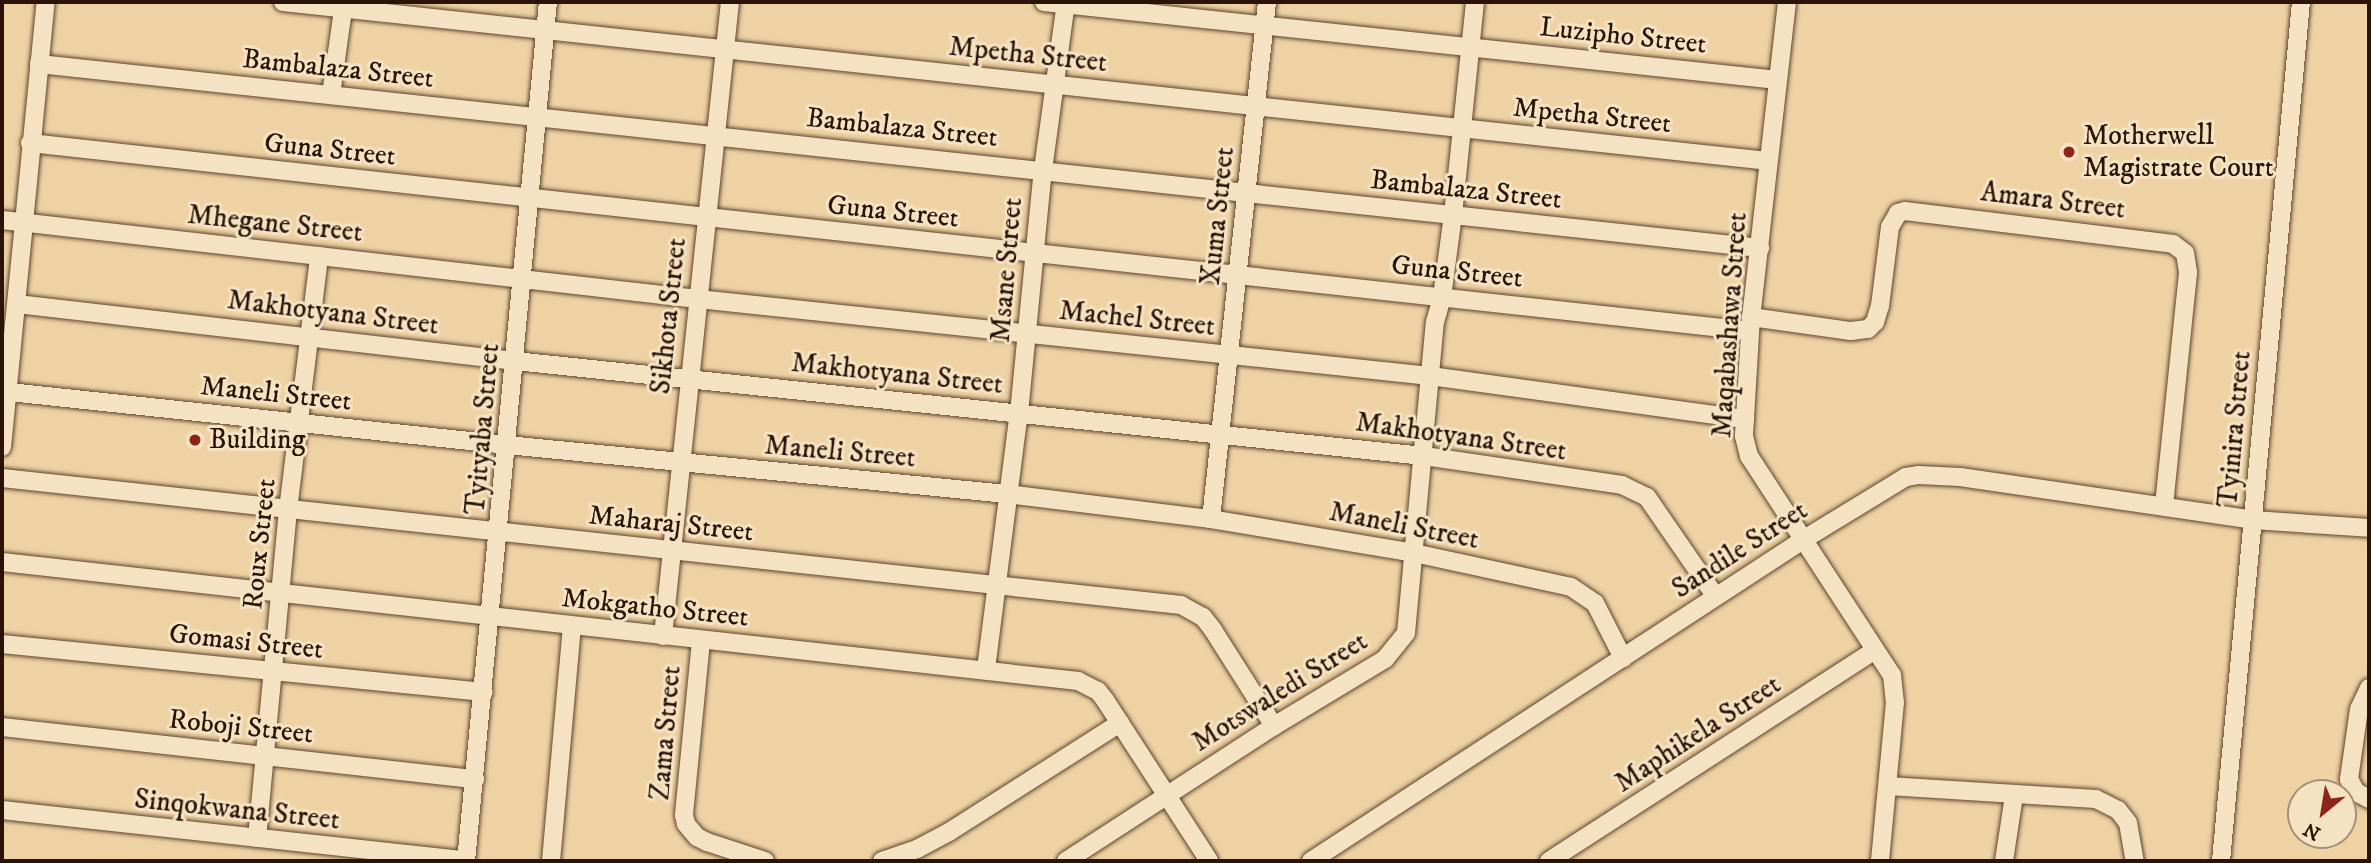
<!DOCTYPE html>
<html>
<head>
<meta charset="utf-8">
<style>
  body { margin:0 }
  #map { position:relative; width:2371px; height:863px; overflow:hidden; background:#efd2a3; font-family:"IM FELL DW Pica",serif }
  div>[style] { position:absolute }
  .roads { filter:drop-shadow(0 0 2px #5c442e) drop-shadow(0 0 2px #5c442e) }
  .minor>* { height:18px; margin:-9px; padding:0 9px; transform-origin:9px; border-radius:9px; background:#f5e2c3 }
  .dots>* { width:19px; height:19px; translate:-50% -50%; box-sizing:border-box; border:4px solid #f5e2c3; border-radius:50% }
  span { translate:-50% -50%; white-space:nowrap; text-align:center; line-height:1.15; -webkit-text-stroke:6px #f5e2c3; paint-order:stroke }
  .street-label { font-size:28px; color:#2b1407 }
  .poi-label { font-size:28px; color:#2b1407 }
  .left { translate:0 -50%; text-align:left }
  .frame { position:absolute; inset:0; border:4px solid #2b1407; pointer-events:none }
  .north { position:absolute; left:2287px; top:779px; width:70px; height:70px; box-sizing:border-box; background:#f5e2c3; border:2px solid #a49078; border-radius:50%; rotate:210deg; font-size:19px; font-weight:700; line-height:28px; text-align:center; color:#2b1407 }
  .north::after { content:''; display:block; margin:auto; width:24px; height:32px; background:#8f2418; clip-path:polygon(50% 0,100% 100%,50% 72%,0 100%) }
</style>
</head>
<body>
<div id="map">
  <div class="roads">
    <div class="minor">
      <div style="left:283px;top:2px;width:1493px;rotate:6.11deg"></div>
      <div style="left:1044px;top:2px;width:738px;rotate:6.07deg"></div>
      <div style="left:1787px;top:2px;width:317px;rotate:96.5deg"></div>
      <div style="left:1751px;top:317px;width:119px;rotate:93.4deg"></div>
      <div style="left:1744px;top:436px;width:21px;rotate:76deg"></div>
      <div style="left:1749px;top:456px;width:262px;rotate:56.9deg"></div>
      <div style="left:1892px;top:675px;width:27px;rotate:84deg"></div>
      <div style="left:1895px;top:702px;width:160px;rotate:95.4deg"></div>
      <div style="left:39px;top:64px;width:1731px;rotate:6.1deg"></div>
      <div style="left:331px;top:95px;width:94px;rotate:-82deg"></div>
      <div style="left:30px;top:143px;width:1730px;rotate:6.24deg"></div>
      <div style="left:2px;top:220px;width:700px;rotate:6.48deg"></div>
      <div style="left:698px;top:299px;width:736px;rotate:6deg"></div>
      <div style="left:1430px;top:376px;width:318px;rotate:7.8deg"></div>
      <div style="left:17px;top:304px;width:501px;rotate:6.53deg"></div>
      <div style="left:515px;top:361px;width:914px;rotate:5.97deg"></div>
      <div style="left:1424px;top:456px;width:200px;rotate:8.3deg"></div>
      <div style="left:1622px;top:485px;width:28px;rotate:26deg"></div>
      <div style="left:1647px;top:497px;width:121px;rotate:55.4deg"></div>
      <div style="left:1751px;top:317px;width:101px;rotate:8deg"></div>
      <div style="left:1851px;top:331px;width:17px;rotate:-7deg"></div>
      <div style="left:1868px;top:329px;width:10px;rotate:-45deg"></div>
      <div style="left:1875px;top:322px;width:17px;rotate:-73deg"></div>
      <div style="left:1880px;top:306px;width:80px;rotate:-82.8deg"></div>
      <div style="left:1890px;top:227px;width:16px;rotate:-60deg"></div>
      <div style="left:1898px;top:213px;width:7px;rotate:-16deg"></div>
      <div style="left:1905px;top:211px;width:270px;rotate:7deg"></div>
      <div style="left:2173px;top:244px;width:15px;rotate:37deg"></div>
      <div style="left:2185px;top:253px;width:20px;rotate:81deg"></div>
      <div style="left:2188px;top:273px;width:234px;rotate:95.9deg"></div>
      <div style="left:9px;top:392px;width:501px;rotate:6.07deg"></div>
      <div style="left:507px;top:445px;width:502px;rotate:5.6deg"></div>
      <div style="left:1007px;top:494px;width:206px;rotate:7deg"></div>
      <div style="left:1211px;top:519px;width:206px;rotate:9.5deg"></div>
      <div style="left:1414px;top:553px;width:161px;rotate:12.2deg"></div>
      <div style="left:1571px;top:587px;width:29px;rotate:34deg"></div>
      <div style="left:1595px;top:603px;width:62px;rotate:63deg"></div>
      <div style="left:2px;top:447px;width:447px;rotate:-84.4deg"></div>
      <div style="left:2px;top:478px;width:1186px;rotate:6.15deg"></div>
      <div style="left:1181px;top:605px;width:25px;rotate:29deg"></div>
      <div style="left:1203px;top:617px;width:16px;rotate:52deg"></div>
      <div style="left:1213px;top:630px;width:114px;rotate:57.6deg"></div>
      <div style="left:1211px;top:519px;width:520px;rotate:-83.82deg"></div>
      <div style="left:2px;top:562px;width:1083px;rotate:6.31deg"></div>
      <div style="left:1078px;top:681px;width:22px;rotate:27deg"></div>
      <div style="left:1098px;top:691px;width:11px;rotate:52deg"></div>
      <div style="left:1105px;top:700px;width:192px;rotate:57.1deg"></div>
      <div style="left:663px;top:636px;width:638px;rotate:-83.97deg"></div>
      <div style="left:701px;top:641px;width:175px;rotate:95.6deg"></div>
      <div style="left:684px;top:815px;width:9px;rotate:77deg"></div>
      <div style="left:686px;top:824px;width:17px;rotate:50deg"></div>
      <div style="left:697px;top:837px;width:11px;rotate:27deg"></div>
      <div style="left:707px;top:842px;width:61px;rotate:18.1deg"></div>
      <div style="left:2px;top:644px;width:484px;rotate:5.7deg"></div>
      <div style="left:986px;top:669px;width:258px;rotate:-82.7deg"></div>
      <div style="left:1019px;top:413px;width:244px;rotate:-84.4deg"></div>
      <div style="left:1043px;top:170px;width:170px;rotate:-82.2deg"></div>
      <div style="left:2369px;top:688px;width:23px;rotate:115deg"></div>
      <div style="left:2359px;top:709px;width:71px;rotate:98.1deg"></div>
      <div style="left:2349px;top:779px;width:15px;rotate:62deg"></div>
      <div style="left:2356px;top:792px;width:15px;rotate:28deg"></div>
      <div style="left:2px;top:727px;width:476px;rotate:6.3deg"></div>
      <div style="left:1888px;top:786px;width:208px;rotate:3.6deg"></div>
      <div style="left:2096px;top:799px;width:25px;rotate:27deg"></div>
      <div style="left:2118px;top:810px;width:16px;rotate:52deg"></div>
      <div style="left:2128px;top:823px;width:39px;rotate:80deg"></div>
      <div style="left:2px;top:810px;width:467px;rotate:6.2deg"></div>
      <div style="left:257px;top:838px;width:329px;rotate:-84.6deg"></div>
      <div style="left:288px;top:510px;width:256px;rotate:-83deg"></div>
      <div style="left:466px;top:861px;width:863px;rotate:-84.55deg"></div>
      <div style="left:551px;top:861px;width:235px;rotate:-84.9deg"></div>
      <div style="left:882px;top:861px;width:37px;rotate:-19deg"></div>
      <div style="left:917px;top:849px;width:36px;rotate:-28deg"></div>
      <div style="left:949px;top:832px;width:203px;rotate:-32.5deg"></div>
      <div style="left:1066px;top:861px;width:248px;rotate:-33deg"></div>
      <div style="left:1274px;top:726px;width:130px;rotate:-31.1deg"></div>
      <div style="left:1385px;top:659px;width:33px;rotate:-51deg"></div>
      <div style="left:1406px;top:633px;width:312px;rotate:-84.7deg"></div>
      <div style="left:1435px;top:322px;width:26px;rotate:-74deg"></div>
      <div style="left:1442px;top:297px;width:83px;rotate:-82.4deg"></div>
      <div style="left:1453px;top:215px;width:214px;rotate:-84.1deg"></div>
      <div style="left:1311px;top:861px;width:591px;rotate:-33.13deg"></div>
      <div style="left:1806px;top:538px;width:117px;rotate:-31.4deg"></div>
      <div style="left:1906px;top:477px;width:13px;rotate:-9deg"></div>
      <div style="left:1919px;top:475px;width:41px;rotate:2.8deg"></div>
      <div style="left:1960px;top:477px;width:296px;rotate:8.3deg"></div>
      <div style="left:2253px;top:520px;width:116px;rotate:3.9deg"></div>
      <div style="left:1549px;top:861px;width:388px;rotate:-32.9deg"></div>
      <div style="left:2004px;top:861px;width:66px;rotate:-81.3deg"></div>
      <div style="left:2221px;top:861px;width:863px;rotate:-84.68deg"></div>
    </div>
  </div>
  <div class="dots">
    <div style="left:2069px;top:152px;background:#8f2418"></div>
    <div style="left:195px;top:440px;background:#8f2418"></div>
  </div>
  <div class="street-label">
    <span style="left:1623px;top:36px;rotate:6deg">Luzipho Street</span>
    <span style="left:1028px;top:55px;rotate:6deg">Mpetha Street</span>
    <span style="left:338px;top:69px;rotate:6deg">Bambalaza Street</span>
    <span style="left:1592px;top:116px;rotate:6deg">Mpetha Street</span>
    <span style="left:902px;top:128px;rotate:6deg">Bambalaza Street</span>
    <span style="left:330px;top:150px;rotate:6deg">Guna Street</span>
    <span style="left:1466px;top:190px;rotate:6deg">Bambalaza Street</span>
    <span style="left:2053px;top:201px;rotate:7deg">Amara Street</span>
    <span style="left:893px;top:212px;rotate:6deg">Guna Street</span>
    <span style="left:1218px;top:216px;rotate:-84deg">Xuma Street</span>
    <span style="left:275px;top:224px;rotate:6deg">Mhegane Street</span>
    <span style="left:1007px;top:270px;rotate:-85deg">Msane Street</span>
    <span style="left:1457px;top:272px;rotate:6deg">Guna Street</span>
    <span style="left:333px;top:313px;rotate:7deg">Makhotyana Street</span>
    <span style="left:669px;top:316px;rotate:-84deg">Sikhota Street</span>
    <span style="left:1137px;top:319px;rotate:6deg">Machel Street</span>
    <span style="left:1730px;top:325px;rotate:-86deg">Maqabashawa Street</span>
    <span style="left:897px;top:374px;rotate:6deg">Makhotyana Street</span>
    <span style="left:276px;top:394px;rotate:6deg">Maneli Street</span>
    <span style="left:483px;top:429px;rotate:-85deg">Tyityaba Street</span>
    <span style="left:2235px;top:429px;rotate:-85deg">Tyinira Street</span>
    <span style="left:1461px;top:437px;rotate:8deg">Makhotyana Street</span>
    <span style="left:840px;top:452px;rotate:5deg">Maneli Street</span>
    <span style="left:671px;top:524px;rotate:6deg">Maharaj Street</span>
    <span style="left:1404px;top:526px;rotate:11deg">Maneli Street</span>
    <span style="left:260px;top:544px;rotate:-84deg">Roux Street</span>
    <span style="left:1740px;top:550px;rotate:-33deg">Sandile Street</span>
    <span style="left:655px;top:608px;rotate:6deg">Mokgatho Street</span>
    <span style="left:246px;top:642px;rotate:6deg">Gomasi Street</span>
    <span style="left:1280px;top:692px;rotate:-32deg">Motswaledi Street</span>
    <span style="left:241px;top:727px;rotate:6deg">Roboji Street</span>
    <span style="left:666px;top:733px;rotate:-85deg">Zama Street</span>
    <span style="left:1698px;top:734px;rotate:-33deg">Maphikela Street</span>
    <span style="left:237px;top:810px;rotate:6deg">Sinqokwana Street</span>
  </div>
  <div class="poi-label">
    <span class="left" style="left:2083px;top:152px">Motherwell<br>Magistrate Court</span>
    <span class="left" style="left:209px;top:440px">Building</span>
  </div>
  <div class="frame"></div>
  <div class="north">N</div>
</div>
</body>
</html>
